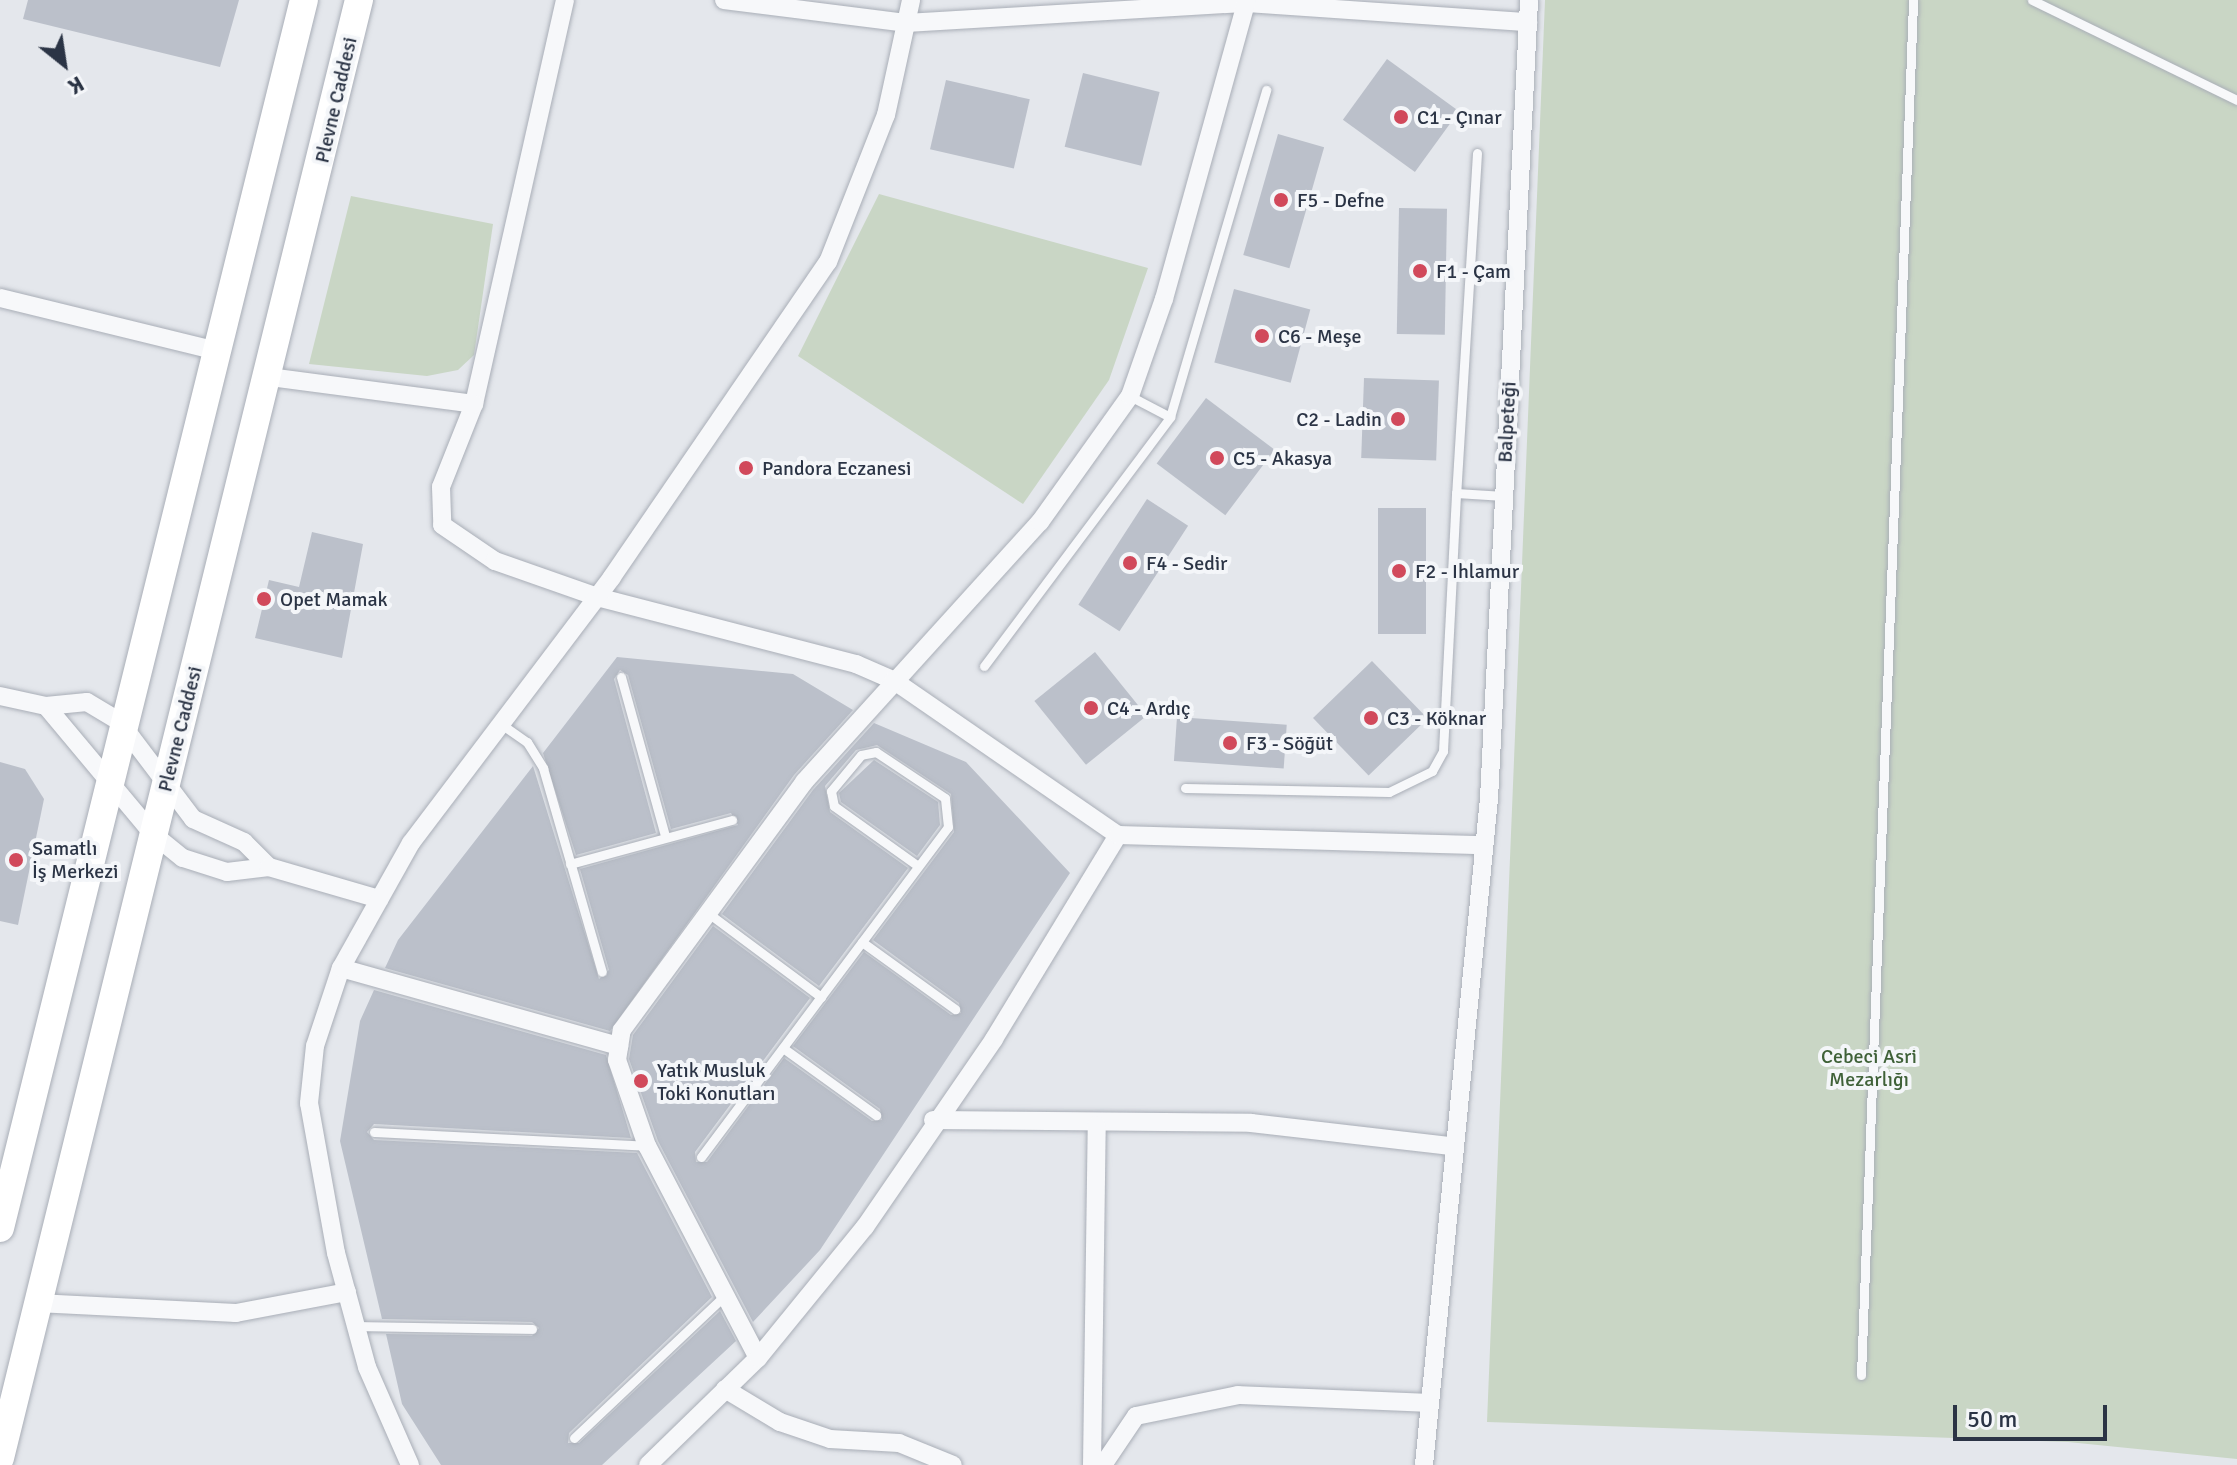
<!DOCTYPE html>
<html>
<head>
<meta charset="utf-8">
<style>
  body { margin:0 }
  #map { position:relative; width:2237px; height:1465px; overflow:hidden; background:#e4e7ec; font-family:Signika,sans-serif }
  div>[style] { position:absolute }
  .green>* { inset:0; background:#c9d6c5 }
  .building>* { inset:0; background:#bbc0ca; transform-origin:0 0 }
  .roads { filter:drop-shadow(0 0 2px #a9aeb7) drop-shadow(0 0 2px #a9aeb7) }
  .lane>* { height:9px; margin:-4.5px; padding:0 4.5px; transform-origin:4.5px; border-radius:4.5px; background:#f7f8fa }
  .street>* { height:18px; margin:-9px; padding:0 9px; transform-origin:9px; border-radius:9px; background:#f7f8fa }
  .primary>* { height:28px; margin:-14px; padding:0 14px; transform-origin:14px; border-radius:14px; background:#fff }
  .dots>* { width:22px; height:22px; translate:-50% -50%; box-sizing:border-box; border:4px solid #f4f6f9; border-radius:50% }
  span { translate:-50% -50%; white-space:nowrap; text-align:center; line-height:1.15; -webkit-text-stroke:8px #f4f6f9; paint-order:stroke }
  .street-label { font-size:20px; color:#2b3445 }
  .poi-label { font-size:20px; color:#2b3445 }
  .left { translate:0 -50%; text-align:left }
  .right { translate:-100% -50%; text-align:right }
  .park-label { font-size:20px; color:#3f6138 }
  .north { position:absolute; left:24px; top:24px; width:80px; height:80px; -webkit-text-stroke:6px #f4f6f9; paint-order:stroke; rotate:150deg; font-size:22px; font-weight:700; line-height:32px; text-align:center; color:#2b3445 }
  .north::after { content:''; display:block; margin:auto; width:28px; height:36px; background:#2b3445; clip-path:polygon(50% 0,100% 100%,50% 72%,0 100%) }
  .scale { position:absolute; left:1953px; top:1405px; width:154px; height:36px; box-sizing:border-box; border:4px solid #2b3445; border-top:0; padding-left:10px; font-size:24px; line-height:28px; white-space:nowrap; color:#2b3445; -webkit-text-stroke:6px #f4f6f9; paint-order:stroke }
</style>
</head>
<body>
<div id="map">
  <div class="green">
    <div style="clip-path:polygon(1545px 0,2237px 0,2237px 1459px,2068px 1442px,1487px 1422px)"></div>
    <div style="clip-path:polygon(879px 194px,1148px 268px,1109px 380px,1023px 504px,798px 356px)"></div>
    <div style="clip-path:polygon(351px 196px,493px 224px,474px 355px,458px 370px,427px 376px,309px 364px)"></div>
  </div>
  <div class="building">
    <div style="clip-path:polygon(28px 0,239px 0,220px 67px,23px 19px)"></div>
    <div style="left:1387px;top:59px;width:89px;height:75px;rotate:36deg"></div>
    <div style="left:1083px;top:73px;width:79px;height:76px;rotate:14deg"></div>
    <div style="left:946px;top:80px;width:86px;height:71px;rotate:13deg"></div>
    <div style="left:1278px;top:134px;width:48px;height:126px;rotate:16deg"></div>
    <div style="left:1399px;top:208px;width:48px;height:126px;rotate:1deg"></div>
    <div style="left:1234px;top:289px;width:79px;height:76px;rotate:15deg"></div>
    <div style="left:1364px;top:378px;width:75px;height:80px;rotate:2deg"></div>
    <div style="left:1206px;top:398px;width:86px;height:82px;rotate:37deg"></div>
    <div style="left:1147px;top:499px;width:49px;height:126px;rotate:33deg"></div>
    <div style="left:1378px;top:508px;width:48px;height:126px"></div>
    <div style="clip-path:polygon(312px 532px,363px 544px,342px 658px,255px 638px,269px 580px,299px 587px)"></div>
    <div style="left:1095px;top:652px;width:82px;height:78px;rotate:51deg"></div>
    <div style="clip-path:polygon(617px 657px,793px 674px,853px 710px,794px 775px,610px 1031px,385px 968px,398px 940px,533px 766px,599px 979px,609px 970px,580px 869px,738px 825px,731px 813px,671px 829px,628px 675px,620px 670px,614px 679px,656px 833px,576px 855px,543px 753px)"></div>
    <div style="left:1372px;top:661px;width:80px;height:82px;rotate:46deg"></div>
    <div style="left:1177px;top:717px;width:110px;height:44px;rotate:4deg"></div>
    <div style="clip-path:polygon(874px 723px,966px 762px,1070px 873px,820px 1250px,753px 1322px,658px 1141px,629px 1059px,633px 1035px,713px 926px,810px 998px,695px 1152px,696px 1162px,707px 1162px,784px 1058px,872px 1121px,882px 1120px,880px 1109px,793px 1046px,864px 952px,951px 1015px,961px 1013px,959px 1003px,873px 940px,954px 832px,951px 794px,877px 745px,856px 750px,825px 786px,830px 812px,908px 868px,819px 986px,722px 914px,813px 790px)"></div>
    <div style="clip-path:polygon(874px 760px,938px 802px,940px 825px,917px 856px,841px 802px,839px 793px)"></div>
    <div style="clip-path:polygon(0 762px,25px 769px,44px 799px,18px 925px,0 921px)"></div>
    <div style="clip-path:polygon(374px 990px,606px 1055px,631px 1138px,374px 1124px,367px 1132px,374px 1140px,637px 1153px,712px 1297px,569px 1433px,568px 1443px,579px 1443px,720px 1311px,736px 1341px,602px 1465px,441px 1465px,402px 1404px,386px 1334px,532px 1336px,539px 1328px,532px 1322px,382px 1319px,340px 1141px,360px 1021px)"></div>
  </div>
  <div class="roads">
    <div class="lane">
      <div style="left:2032px;top:0;width:228px;rotate:26deg"></div>
      <div style="left:1477px;top:153px;width:341px;rotate:93.5deg"></div>
      <div style="left:1456px;top:493px;width:48px;rotate:3.6deg"></div>
      <div style="left:1130px;top:396px;width:45px;rotate:27.7deg"></div>
      <div style="left:1170px;top:417px;width:341px;rotate:-73.6deg"></div>
      <div style="left:984px;top:666px;width:311px;rotate:-53.2deg"></div>
      <div style="left:621px;top:677px;width:165px;rotate:74.5deg"></div>
      <div style="left:501px;top:724px;width:32px;rotate:35deg"></div>
      <div style="left:527px;top:742px;width:31px;rotate:58deg"></div>
      <div style="left:543px;top:768px;width:212px;rotate:73.9deg"></div>
      <div style="left:1185px;top:788px;width:204px;rotate:1.1deg"></div>
      <div style="left:1389px;top:792px;width:48px;rotate:-26deg"></div>
      <div style="left:1432px;top:771px;width:23px;rotate:-61deg"></div>
      <div style="left:1443px;top:751px;width:258px;rotate:-87.1deg"></div>
      <div style="left:570px;top:864px;width:168px;rotate:-15.2deg"></div>
      <div style="left:708px;top:913px;width:141px;rotate:36.6deg"></div>
      <div style="left:862px;top:942px;width:115px;rotate:35.8deg"></div>
      <div style="left:783px;top:1048px;width:115px;rotate:35.8deg"></div>
      <div style="left:374px;top:1132px;width:273px;rotate:2.9deg"></div>
      <div style="left:701px;top:1157px;width:412px;rotate:-53.2deg"></div>
      <div style="left:948px;top:827px;width:29px;rotate:-96deg"></div>
      <div style="left:945px;top:798px;width:83px;rotate:-146.3deg"></div>
      <div style="left:876px;top:752px;width:15px;rotate:169deg"></div>
      <div style="left:861px;top:755px;width:47px;rotate:129.8deg"></div>
      <div style="left:831px;top:791px;width:15px;rotate:79deg"></div>
      <div style="left:834px;top:806px;width:103px;rotate:35.5deg"></div>
      <div style="left:358px;top:1326px;width:174px;rotate:1deg"></div>
      <div style="left:1861px;top:1375px;width:1376px;rotate:-87.83deg"></div>
      <div style="left:574px;top:1438px;width:202px;rotate:-43.4deg"></div>
    </div>
    <div class="street">
      <div style="left:565px;top:0;width:414px;rotate:102.7deg"></div>
      <div style="left:474px;top:404px;width:89px;rotate:111.7deg"></div>
      <div style="left:441px;top:487px;width:38px;rotate:88deg"></div>
      <div style="left:442px;top:525px;width:64px;rotate:34.2deg"></div>
      <div style="left:495px;top:561px;width:108px;rotate:19.4deg"></div>
      <div style="left:597px;top:597px;width:268px;rotate:14.5deg"></div>
      <div style="left:856px;top:664px;width:40px;rotate:23.4deg"></div>
      <div style="left:893px;top:680px;width:273px;rotate:34.6deg"></div>
      <div style="left:724px;top:0;width:183px;rotate:7.2deg"></div>
      <div style="left:906px;top:23px;width:342px;rotate:-3.4deg"></div>
      <div style="left:1247px;top:3px;width:282px;rotate:3.9deg"></div>
      <div style="left:0;top:298px;width:223px;rotate:13.7deg"></div>
      <div style="left:270px;top:377px;width:206px;rotate:7.5deg"></div>
      <div style="left:0;top:696px;width:47px;rotate:12.3deg"></div>
      <div style="left:46px;top:706px;width:41px;rotate:-5.6deg"></div>
      <div style="left:87px;top:702px;width:37px;rotate:31deg"></div>
      <div style="left:119px;top:721px;width:123px;rotate:52.9deg"></div>
      <div style="left:193px;top:819px;width:56px;rotate:24.3deg"></div>
      <div style="left:244px;top:842px;width:35px;rotate:45deg"></div>
      <div style="left:46px;top:706px;width:167px;rotate:50.1deg"></div>
      <div style="left:153px;top:834px;width:38px;rotate:39deg"></div>
      <div style="left:183px;top:858px;width:46px;rotate:17.7deg"></div>
      <div style="left:227px;top:872px;width:42px;rotate:-6.8deg"></div>
      <div style="left:269px;top:867px;width:115px;rotate:16.2deg"></div>
      <div style="left:341px;top:968px;width:289px;rotate:15.7deg"></div>
      <div style="left:933px;top:1120px;width:318px;rotate:0.5deg"></div>
      <div style="left:1251px;top:1123px;width:199px;rotate:6.6deg"></div>
      <div style="left:37px;top:1303px;width:199px;rotate:2.9deg"></div>
      <div style="left:236px;top:1313px;width:113px;rotate:-10.7deg"></div>
      <div style="left:758px;top:1358px;width:239px;rotate:-117.6deg"></div>
      <div style="left:647px;top:1146px;width:91px;rotate:-109.2deg"></div>
      <div style="left:617px;top:1060px;width:30px;rotate:-81deg"></div>
      <div style="left:622px;top:1030px;width:308px;rotate:-53.7deg"></div>
      <div style="left:804px;top:782px;width:351px;rotate:-47.8deg"></div>
      <div style="left:1040px;top:522px;width:155px;rotate:-54.5deg"></div>
      <div style="left:1130px;top:396px;width:103px;rotate:-70.7deg"></div>
      <div style="left:1164px;top:299px;width:310px;rotate:-74.5deg"></div>
      <div style="left:725px;top:1389px;width:64px;rotate:31deg"></div>
      <div style="left:780px;top:1422px;width:53px;rotate:18.8deg"></div>
      <div style="left:830px;top:1439px;width:69px;rotate:3.3deg"></div>
      <div style="left:899px;top:1443px;width:58px;rotate:22.2deg"></div>
      <div style="left:410px;top:1465px;width:107px;rotate:-113.7deg"></div>
      <div style="left:367px;top:1367px;width:118px;rotate:-105.2deg"></div>
      <div style="left:336px;top:1253px;width:152px;rotate:-100.2deg"></div>
      <div style="left:309px;top:1103px;width:57px;rotate:-84deg"></div>
      <div style="left:315px;top:1046px;width:82px;rotate:-71.6deg"></div>
      <div style="left:341px;top:968px;width:143px;rotate:-60.8deg"></div>
      <div style="left:411px;top:843px;width:333px;rotate:-52.9deg"></div>
      <div style="left:612px;top:577px;width:382px;rotate:-55.6deg"></div>
      <div style="left:828px;top:262px;width:158px;rotate:-68.5deg"></div>
      <div style="left:886px;top:115px;width:118px;rotate:-77.7deg"></div>
      <div style="left:648px;top:1465px;width:153px;rotate:-44.2deg"></div>
      <div style="left:758px;top:1358px;width:169px;rotate:-50.8deg"></div>
      <div style="left:865px;top:1227px;width:228px;rotate:-55.5deg"></div>
      <div style="left:994px;top:1039px;width:239px;rotate:-58.7deg"></div>
      <div style="left:1118px;top:835px;width:366px;rotate:1.6deg"></div>
      <div style="left:1092px;top:1465px;width:340px;rotate:-89.2deg"></div>
      <div style="left:1103px;top:1465px;width:59px;rotate:-56deg"></div>
      <div style="left:1136px;top:1416px;width:104px;rotate:-11.6deg"></div>
      <div style="left:1238px;top:1395px;width:190px;rotate:2.4deg"></div>
      <div style="left:1424px;top:1465px;width:669px;rotate:-84.43deg"></div>
      <div style="left:1489px;top:799px;width:800px;rotate:-87.13deg"></div>
    </div>
    <div class="primary">
      <div style="left:0;top:1228px;width:1265px;rotate:-76.1deg"></div>
      <div style="left:0;top:1458px;width:1502px;rotate:-76.17deg"></div>
    </div>
  </div>
  <div class="dots">
    <div style="left:1401px;top:117px;background:#d1495b"></div>
    <div style="left:1281px;top:200px;background:#d1495b"></div>
    <div style="left:1420px;top:271px;background:#d1495b"></div>
    <div style="left:1262px;top:336px;background:#d1495b"></div>
    <div style="left:1398px;top:419px;background:#d1495b"></div>
    <div style="left:1217px;top:458px;background:#d1495b"></div>
    <div style="left:746px;top:468px;background:#d1495b"></div>
    <div style="left:1130px;top:563px;background:#d1495b"></div>
    <div style="left:1399px;top:571px;background:#d1495b"></div>
    <div style="left:264px;top:599px;background:#d1495b"></div>
    <div style="left:1091px;top:708px;background:#d1495b"></div>
    <div style="left:1371px;top:718px;background:#d1495b"></div>
    <div style="left:1230px;top:743px;background:#d1495b"></div>
    <div style="left:16px;top:860px;background:#d1495b"></div>
    <div style="left:641px;top:1081px;background:#d1495b"></div>
  </div>
  <div class="street-label">
    <span style="left:336px;top:100px;rotate:-77deg">Plevne Caddesi</span>
    <span style="left:1507px;top:422px;rotate:-87deg">Balpeteği</span>
    <span style="left:180px;top:729px;rotate:-76deg">Plevne Caddesi</span>
  </div>
  <div class="poi-label">
    <span class="left" style="left:1417px;top:117px">C1 - Çınar</span>
    <span class="left" style="left:1297px;top:200px">F5 - Defne</span>
    <span class="left" style="left:1436px;top:271px">F1 - Çam</span>
    <span class="left" style="left:1278px;top:336px">C6 - Meşe</span>
    <span class="right" style="left:1382px;top:419px">C2 - Ladin</span>
    <span class="left" style="left:1233px;top:458px">C5 - Akasya</span>
    <span class="left" style="left:762px;top:468px">Pandora Eczanesi</span>
    <span class="left" style="left:1146px;top:563px">F4 - Sedir</span>
    <span class="left" style="left:1415px;top:571px">F2 - Ihlamur</span>
    <span class="left" style="left:280px;top:599px">Opet Mamak</span>
    <span class="left" style="left:1107px;top:708px">C4 - Ardıç</span>
    <span class="left" style="left:1387px;top:718px">C3 - Köknar</span>
    <span class="left" style="left:1246px;top:743px">F3 - Söğüt</span>
    <span class="left" style="left:32px;top:860px">Samatlı<br>İş Merkezi</span>
    <span class="left" style="left:657px;top:1082px">Yatık Musluk<br>Toki Konutları</span>
  </div>
  <div class="park-label">
    <span style="left:1869px;top:1068px">Cebeci Asri<br>Mezarlığı</span>
  </div>
  <div class="north">K</div>
  <div class="scale">50 m</div>
</div>
</body>
</html>
